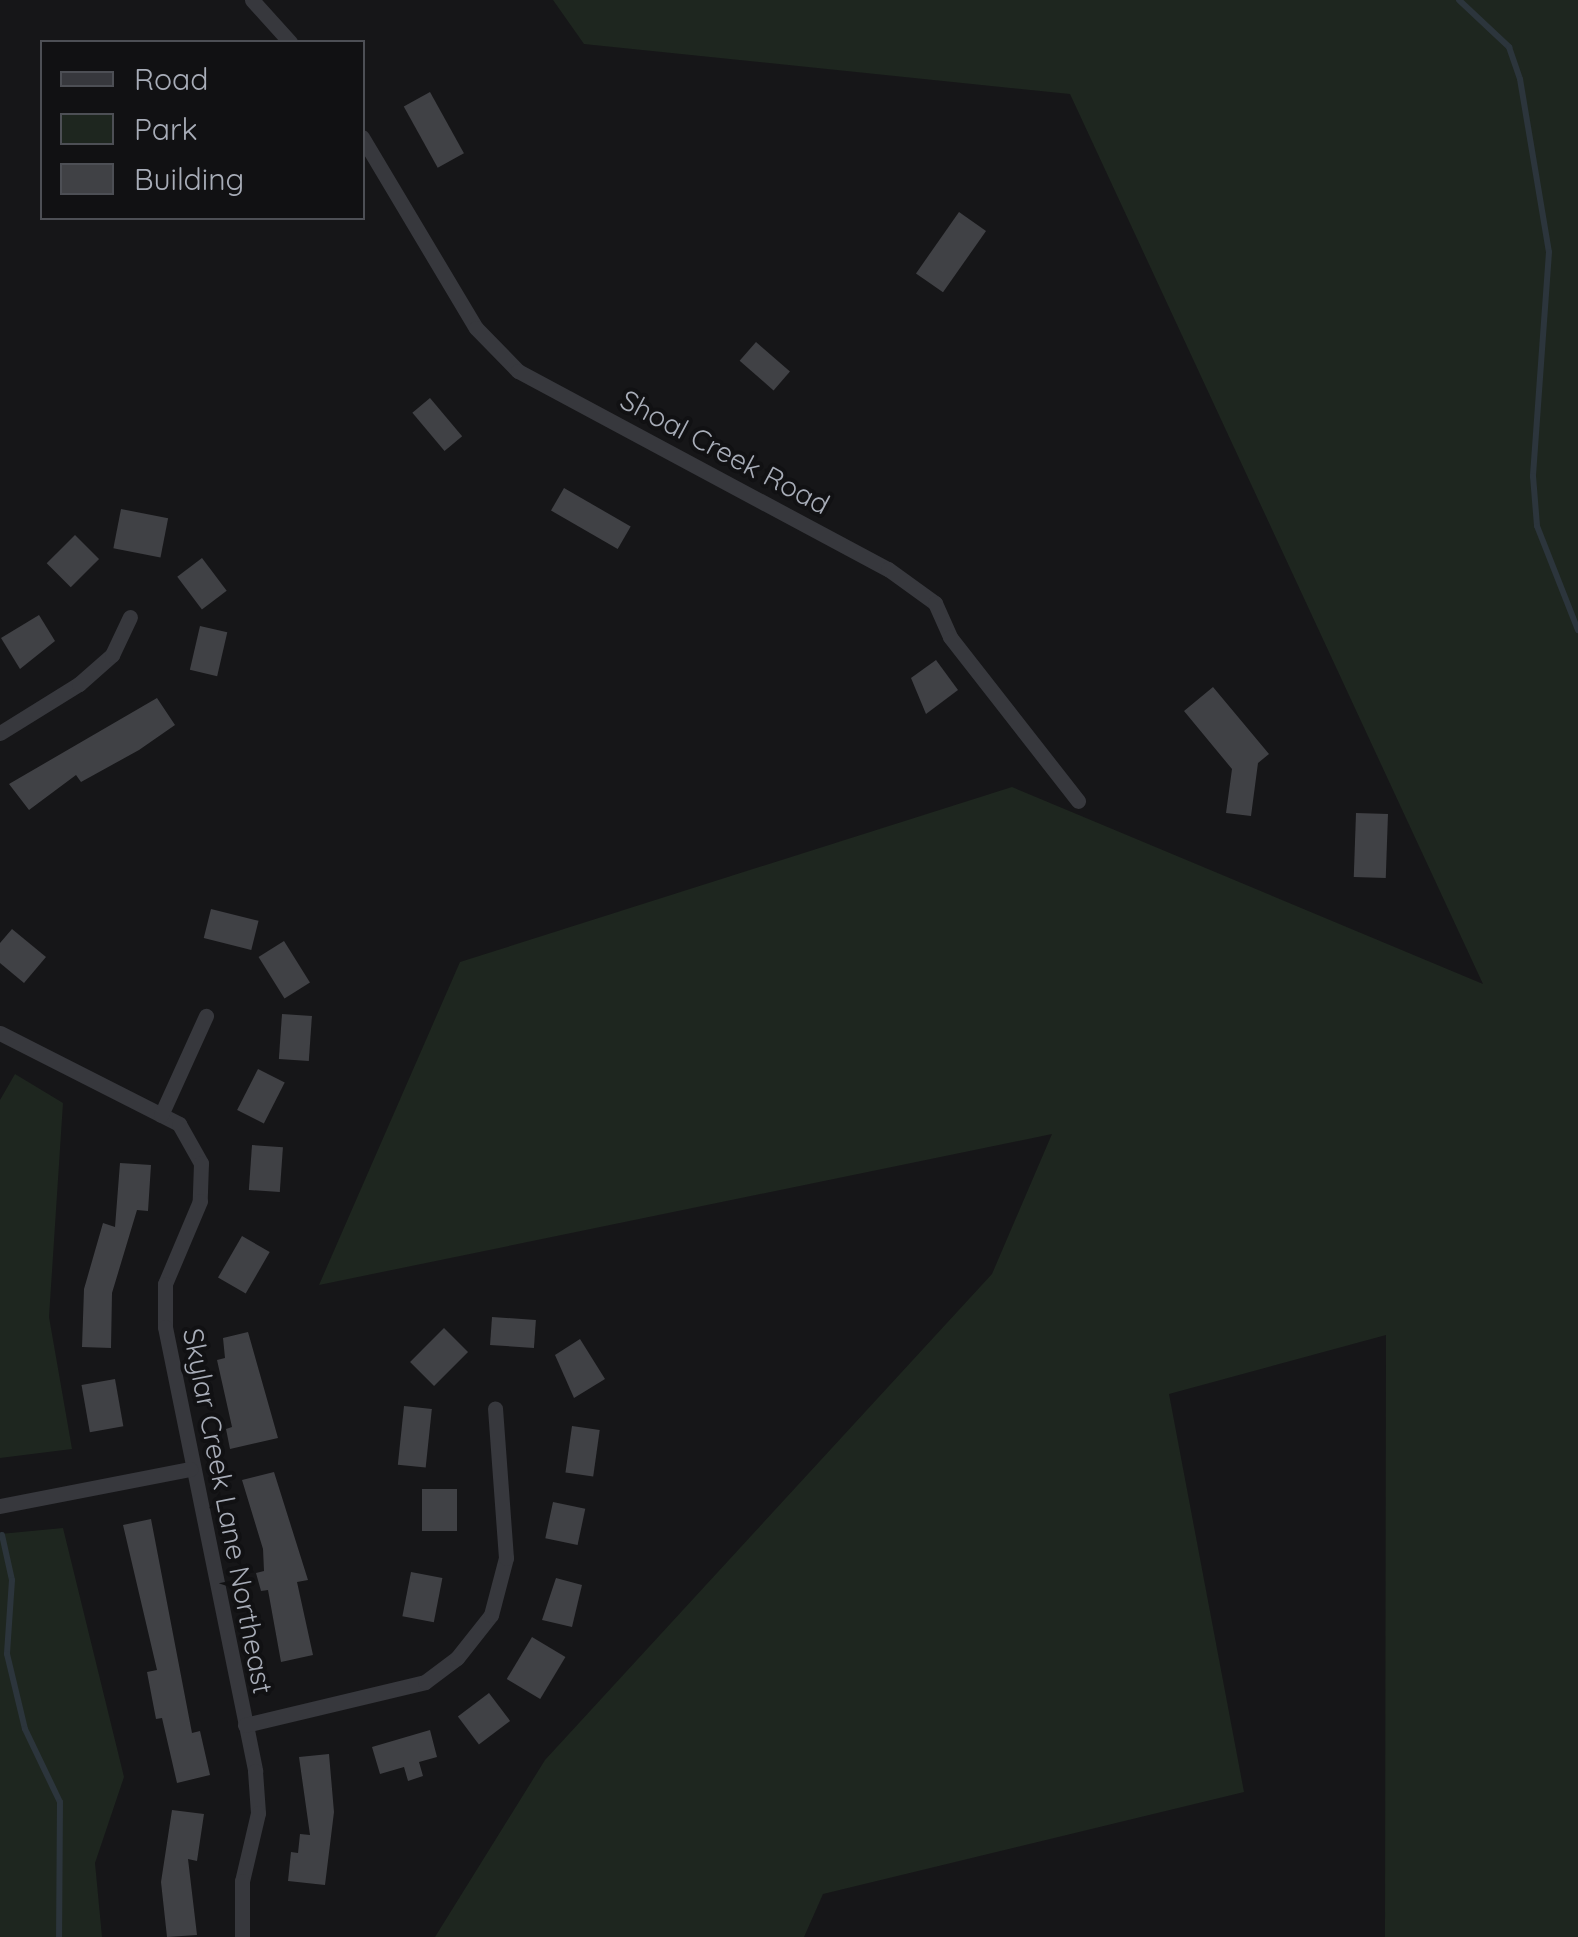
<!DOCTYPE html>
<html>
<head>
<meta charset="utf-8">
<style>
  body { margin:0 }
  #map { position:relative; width:1578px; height:1937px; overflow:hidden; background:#161618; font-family:Quicksand,sans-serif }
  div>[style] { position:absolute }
  .green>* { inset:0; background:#1e261f }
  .stream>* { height:6px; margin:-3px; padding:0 3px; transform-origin:3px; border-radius:3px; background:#2c353c }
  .building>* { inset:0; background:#404145; transform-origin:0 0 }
  .minor>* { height:15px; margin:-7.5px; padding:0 7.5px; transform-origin:7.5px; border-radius:7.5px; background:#37383d }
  span { translate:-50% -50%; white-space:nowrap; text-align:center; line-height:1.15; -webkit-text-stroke:8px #111113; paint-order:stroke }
  .street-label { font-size:28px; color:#a8adb8 }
  .legend { position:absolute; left:40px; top:40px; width:325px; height:180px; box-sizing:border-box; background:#111113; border:2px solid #4d4f55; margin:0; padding:12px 18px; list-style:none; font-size:30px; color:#a8adb8 }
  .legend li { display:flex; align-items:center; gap:20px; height:50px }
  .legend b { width:50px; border:2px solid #4d4f55 }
</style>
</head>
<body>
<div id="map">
  <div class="green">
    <div style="clip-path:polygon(553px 0,1578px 0,1578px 1937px,1385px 1937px,1386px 1335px,1169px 1394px,1244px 1792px,823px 1894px,804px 1937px,435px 1937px,545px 1760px,992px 1274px,1052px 1134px,319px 1285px,460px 962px,1012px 787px,1483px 984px,1070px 94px,584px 44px)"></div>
    <div style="clip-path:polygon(15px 1074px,63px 1103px,49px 1317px,72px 1449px,0 1458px,0 1100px)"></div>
    <div style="clip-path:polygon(63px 1528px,124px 1777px,95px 1863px,102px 1937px,0 1937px,0 1534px)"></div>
  </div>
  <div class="stream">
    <div style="left:1459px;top:0;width:69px;rotate:43.2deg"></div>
    <div style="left:1509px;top:47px;width:34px;rotate:71deg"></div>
    <div style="left:1520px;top:79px;width:175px;rotate:80.5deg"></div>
    <div style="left:1549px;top:252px;width:225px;rotate:94.1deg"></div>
    <div style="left:1533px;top:476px;width:50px;rotate:85.4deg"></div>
    <div style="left:1537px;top:526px;width:112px;rotate:68.5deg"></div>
    <div style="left:2px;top:1535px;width:46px;rotate:77.5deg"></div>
    <div style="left:12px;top:1580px;width:74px;rotate:93.9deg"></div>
    <div style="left:7px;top:1654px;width:77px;rotate:76.5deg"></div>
    <div style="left:25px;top:1729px;width:81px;rotate:64.4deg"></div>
    <div style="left:60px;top:1802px;width:135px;rotate:90.4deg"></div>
  </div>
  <div class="building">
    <div style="left:430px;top:92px;width:70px;height:30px;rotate:61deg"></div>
    <div style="left:959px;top:212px;width:33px;height:75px;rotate:35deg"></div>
    <div style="left:756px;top:342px;width:45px;height:25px;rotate:41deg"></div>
    <div style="left:430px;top:398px;width:50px;height:23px;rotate:50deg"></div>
    <div style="left:564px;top:488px;width:77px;height:26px;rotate:30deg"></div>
    <div style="left:121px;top:509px;width:48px;height:40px;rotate:11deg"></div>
    <div style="left:75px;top:535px;width:34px;height:40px;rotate:45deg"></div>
    <div style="left:202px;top:558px;width:41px;height:31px;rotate:53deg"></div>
    <div style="clip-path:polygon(39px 615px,55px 641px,20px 669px,1px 638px)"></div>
    <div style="left:200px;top:626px;width:28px;height:45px;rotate:13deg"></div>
    <div style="clip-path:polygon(936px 660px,958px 690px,926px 714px,911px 678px)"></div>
    <div style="clip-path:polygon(1213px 687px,1269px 754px,1258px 763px,1251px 816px,1226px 813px,1232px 769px,1184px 711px)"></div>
    <div style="clip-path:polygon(157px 698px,175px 725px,139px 750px,81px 782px,76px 775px,29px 810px,9px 784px)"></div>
    <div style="left:1356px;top:813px;width:32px;height:64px;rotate:2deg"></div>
    <div style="left:211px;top:909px;width:49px;height:30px;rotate:14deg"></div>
    <div style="clip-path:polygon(12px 929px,46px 957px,24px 983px,0 963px,0 943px)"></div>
    <div style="left:284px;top:941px;width:49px;height:30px;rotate:58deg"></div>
    <div style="left:282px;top:1014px;width:30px;height:45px;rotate:4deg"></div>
    <div style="left:258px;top:1069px;width:30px;height:46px;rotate:27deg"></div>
    <div style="left:252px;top:1145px;width:31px;height:45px;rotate:4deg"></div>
    <div style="clip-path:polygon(120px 1163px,151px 1165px,148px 1211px,137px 1210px,112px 1293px,111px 1348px,82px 1347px,84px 1289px,103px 1223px,115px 1227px)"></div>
    <div style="left:242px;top:1236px;width:32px;height:48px;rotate:30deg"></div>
    <div style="left:492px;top:1317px;width:44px;height:28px;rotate:4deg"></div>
    <div style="left:444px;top:1328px;width:34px;height:48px;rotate:45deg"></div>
    <div style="clip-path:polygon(248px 1332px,278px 1438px,230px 1449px,226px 1429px,232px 1427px,217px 1360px,225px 1358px,223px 1338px)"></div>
    <div style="clip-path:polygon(580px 1339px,605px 1379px,574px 1398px,555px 1355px)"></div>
    <div style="left:115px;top:1379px;width:48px;height:34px;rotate:80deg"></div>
    <div style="left:404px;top:1406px;width:28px;height:59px;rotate:6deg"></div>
    <div style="left:572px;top:1426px;width:28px;height:47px;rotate:8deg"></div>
    <div style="clip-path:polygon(274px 1472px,308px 1580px,297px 1582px,313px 1655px,281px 1662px,268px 1590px,261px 1591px,256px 1573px,264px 1571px,263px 1549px,242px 1480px)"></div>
    <div style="left:422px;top:1489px;width:35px;height:42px"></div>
    <div style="left:553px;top:1502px;width:33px;height:37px;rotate:12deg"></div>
    <div style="clip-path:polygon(151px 1519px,192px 1733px,200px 1731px,210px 1775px,177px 1783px,162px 1718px,156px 1719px,147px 1672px,157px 1670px,123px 1525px)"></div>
    <div style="left:411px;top:1572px;width:32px;height:45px;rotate:11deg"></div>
    <div style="clip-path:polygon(556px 1578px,582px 1585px,572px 1627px,542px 1620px)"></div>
    <div style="left:532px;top:1637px;width:39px;height:49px;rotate:31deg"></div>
    <div style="left:489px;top:1693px;width:35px;height:39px;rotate:53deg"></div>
    <div style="clip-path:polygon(430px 1730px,437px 1757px,419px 1762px,423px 1776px,408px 1781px,404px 1767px,380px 1774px,372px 1747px)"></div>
    <div style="clip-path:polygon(329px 1754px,334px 1812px,325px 1885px,288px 1881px,291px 1852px,298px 1853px,300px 1834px,310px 1835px,299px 1757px)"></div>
    <div style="clip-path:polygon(172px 1810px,204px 1814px,197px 1861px,188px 1859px,197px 1935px,167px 1937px,161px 1882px)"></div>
  </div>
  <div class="minor">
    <div style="left:252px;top:0;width:57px;rotate:47.9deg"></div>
    <div style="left:362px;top:137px;width:222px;rotate:59.2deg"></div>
    <div style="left:476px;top:328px;width:60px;rotate:45.7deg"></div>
    <div style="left:518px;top:371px;width:420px;rotate:28.2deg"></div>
    <div style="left:888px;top:569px;width:58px;rotate:35.9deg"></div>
    <div style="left:935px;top:603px;width:37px;rotate:66deg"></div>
    <div style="left:950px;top:637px;width:208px;rotate:52deg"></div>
    <div style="left:0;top:733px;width:93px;rotate:-31.8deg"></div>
    <div style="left:79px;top:684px;width:44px;rotate:-41.3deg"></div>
    <div style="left:112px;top:655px;width:42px;rotate:-64.7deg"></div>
    <div style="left:0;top:1033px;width:201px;rotate:26.9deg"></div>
    <div style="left:179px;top:1124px;width:45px;rotate:60.6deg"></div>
    <div style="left:201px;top:1163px;width:38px;rotate:92deg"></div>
    <div style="left:200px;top:1201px;width:90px;rotate:112.9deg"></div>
    <div style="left:165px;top:1284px;width:43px;rotate:90deg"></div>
    <div style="left:165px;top:1327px;width:453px;rotate:78.5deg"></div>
    <div style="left:255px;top:1771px;width:42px;rotate:85.9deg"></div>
    <div style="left:258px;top:1813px;width:70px;rotate:103.2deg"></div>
    <div style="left:242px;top:1881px;width:56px;rotate:90deg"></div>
    <div style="left:161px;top:1115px;width:109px;rotate:-65.6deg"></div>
    <div style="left:0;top:1506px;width:194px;rotate:-11deg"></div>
    <div style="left:245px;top:1725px;width:185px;rotate:-13.4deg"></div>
    <div style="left:425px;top:1682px;width:40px;rotate:-37deg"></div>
    <div style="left:457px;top:1658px;width:55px;rotate:-51.7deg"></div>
    <div style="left:491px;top:1615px;width:59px;rotate:-75.3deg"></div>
    <div style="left:506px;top:1558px;width:150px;rotate:-94.2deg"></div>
  </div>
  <div class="street-label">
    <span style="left:725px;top:452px;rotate:28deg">Shoal Creek Road</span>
    <span style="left:228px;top:1511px;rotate:79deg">Skylar Creek Lane Northeast</span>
  </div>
  <ul class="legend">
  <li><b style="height:12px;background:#37383d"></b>Road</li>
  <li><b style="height:28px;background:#1e261f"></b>Park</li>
  <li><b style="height:28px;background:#404145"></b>Building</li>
  </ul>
</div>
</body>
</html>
